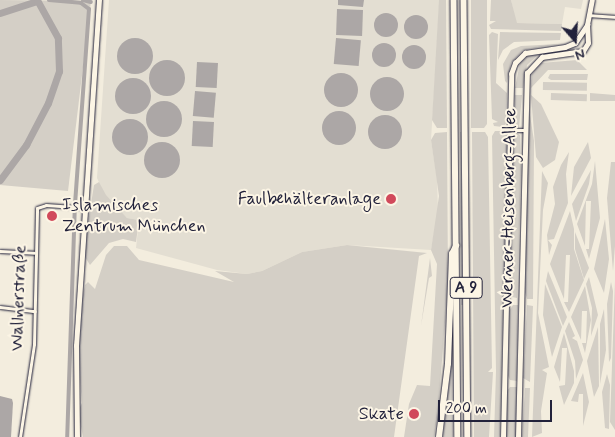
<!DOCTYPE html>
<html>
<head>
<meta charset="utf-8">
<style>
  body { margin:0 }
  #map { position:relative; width:615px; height:437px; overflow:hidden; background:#f3edde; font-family:Mynerve,sans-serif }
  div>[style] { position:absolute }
  .built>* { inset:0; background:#e3ded2 }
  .green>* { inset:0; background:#d4cfc6; transform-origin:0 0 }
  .water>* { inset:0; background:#aca7a6; transform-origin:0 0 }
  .round { border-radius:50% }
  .canal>* { height:4px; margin:-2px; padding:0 2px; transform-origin:2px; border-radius:2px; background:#aca7a6 }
  .river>* { height:7px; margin:-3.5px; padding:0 3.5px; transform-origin:3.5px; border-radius:3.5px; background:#aca7a6 }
  .roads { filter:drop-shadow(0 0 1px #22223b) drop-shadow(0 0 1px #22223b) }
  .street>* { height:3px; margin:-1.5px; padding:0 1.5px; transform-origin:1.5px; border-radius:1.5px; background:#fcf5e5 }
  .secondary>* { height:4.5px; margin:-2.25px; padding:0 2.25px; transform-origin:2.25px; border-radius:2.25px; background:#fcf5e5 }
  .highway>* { height:5.5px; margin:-2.75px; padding:0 2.75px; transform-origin:2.75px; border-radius:2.75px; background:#fcf5e5 }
  .dots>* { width:14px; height:14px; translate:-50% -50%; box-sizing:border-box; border:2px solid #fcf5e5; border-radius:50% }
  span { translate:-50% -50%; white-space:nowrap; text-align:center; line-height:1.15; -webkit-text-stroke:4px #fcf5e5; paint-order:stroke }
  .shield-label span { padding:1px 4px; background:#fcf5e5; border:1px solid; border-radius:4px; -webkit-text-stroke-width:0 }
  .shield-label { font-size:16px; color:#22223b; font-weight:700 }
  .poi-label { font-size:18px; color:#22223b }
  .right { translate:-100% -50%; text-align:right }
  .left { translate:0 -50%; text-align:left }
  .street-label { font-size:18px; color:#22223b }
  .north { position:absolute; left:550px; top:15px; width:50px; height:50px; -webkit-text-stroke:4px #fcf5e5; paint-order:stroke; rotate:161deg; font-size:14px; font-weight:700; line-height:20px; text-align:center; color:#22223b }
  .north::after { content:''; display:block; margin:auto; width:18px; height:22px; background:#22223b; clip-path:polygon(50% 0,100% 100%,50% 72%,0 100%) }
  .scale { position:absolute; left:438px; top:400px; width:114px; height:22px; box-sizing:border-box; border:2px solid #22223b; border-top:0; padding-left:6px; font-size:15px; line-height:18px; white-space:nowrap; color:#22223b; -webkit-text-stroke:4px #fcf5e5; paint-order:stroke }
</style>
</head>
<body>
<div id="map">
  <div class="built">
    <div style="clip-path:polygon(109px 0,443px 0,439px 9px,431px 140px,437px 179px,438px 211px,431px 250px,347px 245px,302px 252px,262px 271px,247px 274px,217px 270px,136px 248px,139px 220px,127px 218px,105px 195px,97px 178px)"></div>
    <div style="clip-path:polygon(511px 0,583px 0,581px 9px,565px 7px,562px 24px,516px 23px)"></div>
  </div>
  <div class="green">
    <div style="clip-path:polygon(0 0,91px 1px,68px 191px,0 185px)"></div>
    <div style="clip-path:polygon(439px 0,446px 0,447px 128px,437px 128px,432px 120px)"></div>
    <div style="clip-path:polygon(471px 0,487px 0,487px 124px,484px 128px,471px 128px)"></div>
    <div style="clip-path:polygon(491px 0,511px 0,517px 23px,562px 24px,561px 31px,491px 29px,489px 25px,496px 21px,490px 21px)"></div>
    <div style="clip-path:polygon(492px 32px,498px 34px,496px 83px,507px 93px,506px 123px,503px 127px,494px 126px,493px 123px,498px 122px,492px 119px,489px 35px)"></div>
    <div style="clip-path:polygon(500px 32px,561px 33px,560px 40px,514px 42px,503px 50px,498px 60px)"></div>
    <div style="clip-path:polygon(559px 44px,523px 50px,511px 63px,507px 83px,505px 81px,503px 64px,511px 50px,521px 46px)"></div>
    <div style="clip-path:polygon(540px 53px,527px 65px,523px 88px,515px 88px,520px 63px,529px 55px)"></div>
    <div style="clip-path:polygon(577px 60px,587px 70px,548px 70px,531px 88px,532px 74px,541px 63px)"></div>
    <div style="clip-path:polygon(550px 74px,588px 74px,587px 80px,551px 80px,548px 78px)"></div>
    <div style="left:543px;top:82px;width:44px;height:8px;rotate:1deg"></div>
    <div style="left:551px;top:93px;width:36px;height:7px;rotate:2deg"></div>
    <div style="clip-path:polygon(590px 93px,615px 95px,615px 101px,590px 101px)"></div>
    <div style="clip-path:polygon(515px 95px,522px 95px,519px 128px,515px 125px)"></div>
    <div style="clip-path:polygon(531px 95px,541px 104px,559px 142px,555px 160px,543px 168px,536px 157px)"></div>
    <div style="clip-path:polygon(528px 102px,534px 141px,533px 299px,527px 299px,525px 292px)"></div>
    <div style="clip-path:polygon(495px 131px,504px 131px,507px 135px,500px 437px,494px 437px,496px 371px,492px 136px)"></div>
    <div style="clip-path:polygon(447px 132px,448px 284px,438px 411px,434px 437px,404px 437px,409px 404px,417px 385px,430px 386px,437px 264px,431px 250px,439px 196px,431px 140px,435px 133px)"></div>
    <div style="clip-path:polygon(460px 132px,461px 132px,463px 305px,461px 305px)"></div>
    <div style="clip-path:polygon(472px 132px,485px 132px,488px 137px,492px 368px,488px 372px,493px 372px,489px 437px,474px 437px)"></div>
    <div style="clip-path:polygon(514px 132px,520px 135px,521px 164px,517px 298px,512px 297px,509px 293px)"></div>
    <div style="clip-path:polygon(588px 142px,591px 158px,571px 196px,574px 167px)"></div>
    <div style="clip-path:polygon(569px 152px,566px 174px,568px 203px,554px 239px,548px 240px,552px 245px,549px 255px,547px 235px,555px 204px,553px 187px,561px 165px)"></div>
    <div style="clip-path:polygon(595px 161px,600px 218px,589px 259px,586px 249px,589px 249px,591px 201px,586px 201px,585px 246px,577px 224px,592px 184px)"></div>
    <div style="clip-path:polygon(611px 162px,615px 162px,615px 246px,613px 271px,607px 198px)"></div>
    <div style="clip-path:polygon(591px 170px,589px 184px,576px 221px,572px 204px)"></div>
    <div style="clip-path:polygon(542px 171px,548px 183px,543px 210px,538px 313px,549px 367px,542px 370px,547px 373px,541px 411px,542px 433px,532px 437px)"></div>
    <div style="clip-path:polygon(99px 182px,106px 195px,127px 218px,139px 220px,136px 242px,123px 239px,109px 243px,90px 265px,85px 257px,85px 243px,94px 185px)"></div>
    <div style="clip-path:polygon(570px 211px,574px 229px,574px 249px,584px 280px,569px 312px,564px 302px,568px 302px,570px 255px,566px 255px,564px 299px,550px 264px)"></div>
    <div style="clip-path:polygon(605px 219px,609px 259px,604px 293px,594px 269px)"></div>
    <div style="clip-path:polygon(575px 232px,589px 268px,584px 279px,575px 249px)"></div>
    <div style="clip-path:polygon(347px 245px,427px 253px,419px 256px,394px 437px,83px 437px,78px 411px,82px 403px,78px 356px,81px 305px,85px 285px,88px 282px,95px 289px,106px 255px,114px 246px,127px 246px,139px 260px,234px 282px,215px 271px,247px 274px,262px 271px,302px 252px)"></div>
    <div style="clip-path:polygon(430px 258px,432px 276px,429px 278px,421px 326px)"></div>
    <div style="clip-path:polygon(548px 271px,567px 317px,563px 326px,546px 281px)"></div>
    <div style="clip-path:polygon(589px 277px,598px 315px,591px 336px,592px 308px,586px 284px)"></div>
    <div style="clip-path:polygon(615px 281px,615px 430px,610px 422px)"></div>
    <div style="clip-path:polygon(611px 282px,613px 291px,611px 358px,609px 362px,607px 304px)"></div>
    <div style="clip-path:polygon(545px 284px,562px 327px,552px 357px,543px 315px)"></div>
    <div style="clip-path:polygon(585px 286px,591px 320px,585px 353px,582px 343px,586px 343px,587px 311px,582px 311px,581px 340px,571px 317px)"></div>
    <div style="clip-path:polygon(513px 305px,518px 305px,517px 381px,510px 380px,508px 376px,509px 311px)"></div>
    <div style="clip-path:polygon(527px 305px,533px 306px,530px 382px,523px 378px)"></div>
    <div style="clip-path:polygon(604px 309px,606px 350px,600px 384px,600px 324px)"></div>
    <div style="clip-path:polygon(569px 322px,575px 336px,572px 338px,577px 341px,583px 360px,576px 379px,575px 361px,565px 331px)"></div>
    <div style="clip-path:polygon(598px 327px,599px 386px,594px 397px,587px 361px)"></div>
    <div style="clip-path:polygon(564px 333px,574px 371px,574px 383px,564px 405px,559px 386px,565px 385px,567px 348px,562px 348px,560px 382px,554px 367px)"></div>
    <div style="clip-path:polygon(452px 358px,453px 437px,443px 437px,445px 419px)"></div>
    <div style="clip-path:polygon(583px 373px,589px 402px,583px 426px,583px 394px,579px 394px,578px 402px,571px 401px)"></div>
    <div style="clip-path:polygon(607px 374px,610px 385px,609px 429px,605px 428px,602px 392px)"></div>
    <div style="clip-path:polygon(510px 387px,517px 387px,516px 437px,506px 437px,507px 391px)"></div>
    <div style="clip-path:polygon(525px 388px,530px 388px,528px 437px,522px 437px)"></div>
  </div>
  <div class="water">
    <div style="clip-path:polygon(338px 0,364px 0,363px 7px,338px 5px)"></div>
    <div style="left:337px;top:9px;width:26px;height:26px;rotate:2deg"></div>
    <div class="round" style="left:374px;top:13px;width:24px;height:24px"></div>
    <div class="round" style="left:404px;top:15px;width:24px;height:24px"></div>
    <div style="left:336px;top:38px;width:25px;height:26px;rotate:5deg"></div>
    <div class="round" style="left:117px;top:38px;width:36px;height:36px"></div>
    <div class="round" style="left:372px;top:43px;width:24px;height:24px"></div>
    <div class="round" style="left:402px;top:45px;width:24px;height:24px"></div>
    <div class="round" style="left:149px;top:60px;width:36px;height:36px"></div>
    <div style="left:197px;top:62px;width:21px;height:25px;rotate:3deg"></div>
    <div class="round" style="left:324px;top:73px;width:34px;height:34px"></div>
    <div class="round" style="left:370px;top:77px;width:34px;height:34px"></div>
    <div class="round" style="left:115px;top:78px;width:36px;height:36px"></div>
    <div style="left:195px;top:91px;width:21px;height:25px;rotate:5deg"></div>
    <div class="round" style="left:146px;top:101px;width:36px;height:36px"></div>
    <div class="round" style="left:322px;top:111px;width:34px;height:34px"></div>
    <div class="round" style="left:368px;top:115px;width:34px;height:34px"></div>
    <div class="round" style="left:112px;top:119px;width:36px;height:36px"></div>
    <div style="left:193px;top:121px;width:21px;height:25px;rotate:3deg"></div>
    <div class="round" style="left:144px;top:142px;width:36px;height:36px"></div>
    <div style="clip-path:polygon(0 396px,12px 399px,13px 403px,11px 437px,0 437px)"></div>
  </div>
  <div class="canal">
    <div style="left:49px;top:0;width:32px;rotate:5deg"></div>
    <div style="left:81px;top:3px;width:10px;rotate:37deg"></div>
    <div style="left:89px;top:9px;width:194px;rotate:94.1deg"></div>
    <div style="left:75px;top:202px;width:235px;rotate:91.9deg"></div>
    <div style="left:83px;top:0;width:8px;rotate:14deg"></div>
  </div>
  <div class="river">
    <div style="left:0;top:13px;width:39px;rotate:-18deg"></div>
    <div style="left:0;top:180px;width:44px;rotate:-53.4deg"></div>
    <div style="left:26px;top:145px;width:47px;rotate:-62.4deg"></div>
    <div style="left:48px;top:103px;width:34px;rotate:-71deg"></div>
    <div style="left:59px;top:71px;width:33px;rotate:-92deg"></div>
    <div style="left:58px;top:38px;width:43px;rotate:-118.9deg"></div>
  </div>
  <div class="roads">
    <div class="street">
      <div style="left:589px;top:15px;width:26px;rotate:4deg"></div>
      <div style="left:510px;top:130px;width:15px"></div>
      <div style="left:0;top:251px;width:34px;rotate:3deg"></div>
      <div style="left:0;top:307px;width:35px;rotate:7deg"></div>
      <div style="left:20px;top:437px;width:94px;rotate:-81.4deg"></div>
      <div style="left:34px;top:344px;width:136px;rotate:-88.7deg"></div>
      <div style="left:37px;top:208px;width:9px;rotate:-18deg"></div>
      <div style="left:46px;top:205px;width:39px;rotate:4deg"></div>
    </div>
    <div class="secondary">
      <div style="left:77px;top:437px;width:91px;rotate:-90.6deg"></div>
      <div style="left:76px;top:346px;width:347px;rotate:-86.2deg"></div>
      <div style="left:503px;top:437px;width:363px;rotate:-88.7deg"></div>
      <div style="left:511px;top:74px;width:12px;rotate:-70deg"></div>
      <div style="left:515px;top:63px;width:14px;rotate:-45deg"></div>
      <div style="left:525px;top:53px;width:40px;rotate:-8.5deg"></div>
      <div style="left:565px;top:47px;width:11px;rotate:-22deg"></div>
      <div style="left:575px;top:43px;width:22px;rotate:-56deg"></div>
      <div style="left:587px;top:25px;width:25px;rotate:-79deg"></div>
      <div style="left:518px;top:437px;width:364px;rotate:-88.6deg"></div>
      <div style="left:527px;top:73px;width:22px;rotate:-47deg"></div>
      <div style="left:542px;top:57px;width:41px;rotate:-8.3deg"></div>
      <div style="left:583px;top:51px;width:9px;rotate:-58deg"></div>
      <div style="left:588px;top:43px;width:17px;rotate:-93deg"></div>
    </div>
    <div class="highway">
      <div style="left:454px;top:0;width:437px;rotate:89.5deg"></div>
      <div style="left:464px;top:0;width:437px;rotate:89.5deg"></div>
      <div style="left:439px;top:437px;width:74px;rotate:-83deg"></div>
      <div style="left:448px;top:364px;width:110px;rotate:-87.9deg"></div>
      <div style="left:452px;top:254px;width:9px;rotate:-63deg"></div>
    </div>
  </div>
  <div class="dots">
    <div style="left:391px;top:199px;background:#d1495b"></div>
    <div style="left:52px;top:216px;background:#d1495b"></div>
    <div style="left:414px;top:414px;background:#d1495b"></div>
  </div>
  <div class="shield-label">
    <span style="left:466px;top:288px">A 9</span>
  </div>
  <div class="poi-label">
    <span class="right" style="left:381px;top:199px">Faulbehälteranlage</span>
    <span class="left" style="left:62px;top:216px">Islamisches<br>Zentrum München</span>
    <span class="right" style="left:404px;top:414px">Skate</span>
  </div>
  <div class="street-label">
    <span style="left:509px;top:208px;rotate:-89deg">Werner-Heisenberg-Allee</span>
    <span style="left:19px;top:298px;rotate:-88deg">Wallnerstraße</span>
  </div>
  <div class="north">N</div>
  <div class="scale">200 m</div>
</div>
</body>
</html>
